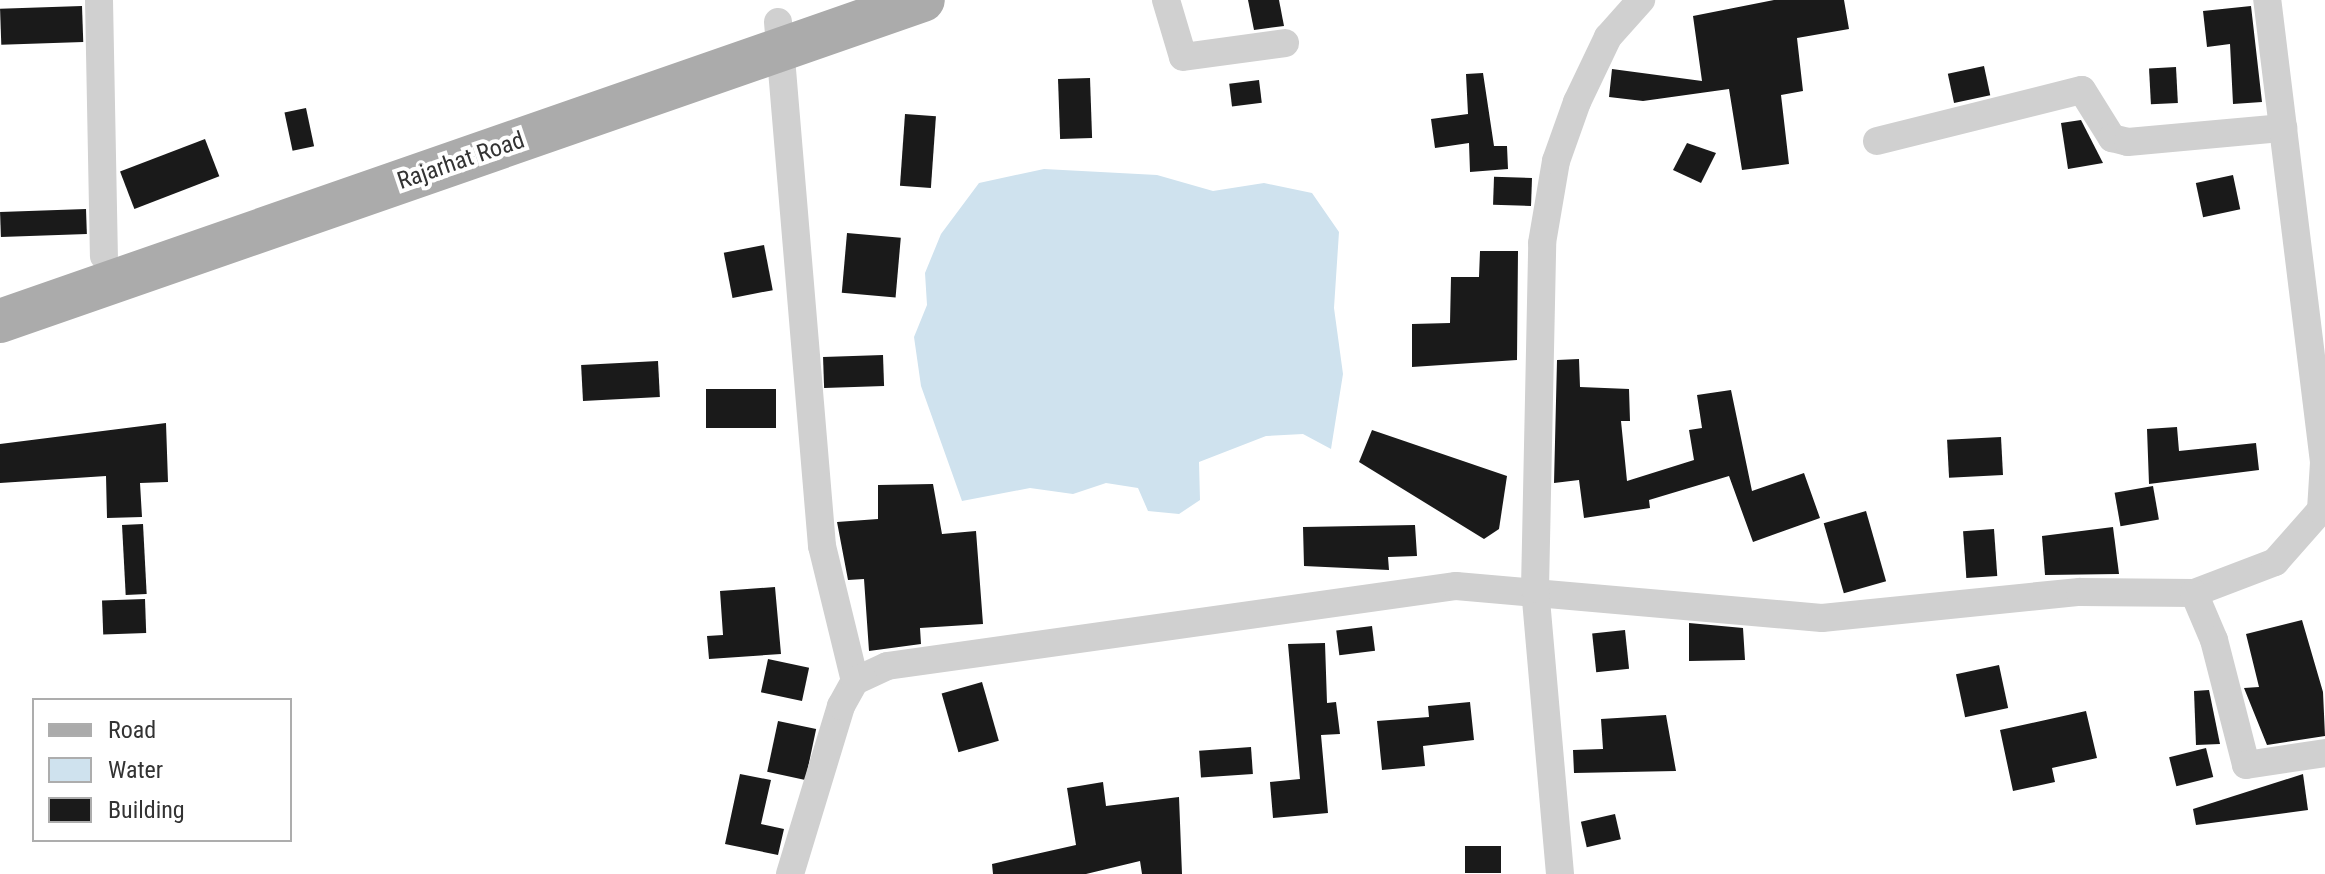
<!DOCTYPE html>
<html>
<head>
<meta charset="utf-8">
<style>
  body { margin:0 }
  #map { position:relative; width:2325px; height:874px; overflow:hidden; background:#fff; font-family:"Roboto Condensed",sans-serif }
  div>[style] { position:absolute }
  .water>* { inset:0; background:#cfe2ee }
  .building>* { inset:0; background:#1a1a1a; transform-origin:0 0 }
  .minor>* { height:28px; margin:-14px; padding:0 14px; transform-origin:14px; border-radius:14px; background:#d0d0d0 }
  .primary>* { height:44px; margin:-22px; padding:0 22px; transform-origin:22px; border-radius:22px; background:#ababab }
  span { translate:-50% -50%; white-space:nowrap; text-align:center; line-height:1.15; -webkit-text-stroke:8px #fff; paint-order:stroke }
  .street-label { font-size:24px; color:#333 }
  .legend { position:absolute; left:32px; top:698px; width:260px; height:144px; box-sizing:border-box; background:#fff; border:2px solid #adadad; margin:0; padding:10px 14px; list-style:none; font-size:24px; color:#333 }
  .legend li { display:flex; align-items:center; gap:16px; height:40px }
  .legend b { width:40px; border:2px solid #adadad }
</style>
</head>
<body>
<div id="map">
  <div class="water">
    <div style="clip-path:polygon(1044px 169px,1157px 175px,1213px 191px,1264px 183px,1312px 193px,1339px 232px,1334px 308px,1343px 374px,1331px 449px,1303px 434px,1266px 436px,1199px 462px,1200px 500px,1179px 514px,1148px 511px,1138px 488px,1106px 483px,1073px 494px,1030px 488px,962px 501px,921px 386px,914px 337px,927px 305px,925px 273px,941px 234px,979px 183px)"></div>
  </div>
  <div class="building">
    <div style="clip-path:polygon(1248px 0,1279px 0,1284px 26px,1254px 30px)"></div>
    <div style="clip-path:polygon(1774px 0,1844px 0,1849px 29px,1797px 38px,1803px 91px,1781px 95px,1789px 164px,1742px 170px,1729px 89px,1643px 101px,1609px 97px,1612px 69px,1702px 81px,1693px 16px)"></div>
    <div style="left:82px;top:6px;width:36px;height:82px;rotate:88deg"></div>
    <div style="clip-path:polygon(2251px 6px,2262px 102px,2233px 104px,2230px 44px,2207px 47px,2203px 11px)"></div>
    <div style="left:1984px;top:66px;width:30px;height:37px;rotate:78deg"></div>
    <div style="left:2176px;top:67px;width:36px;height:27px;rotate:87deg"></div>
    <div style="clip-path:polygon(1483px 73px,1494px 146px,1507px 146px,1508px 169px,1470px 172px,1469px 143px,1435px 148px,1431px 119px,1468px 114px,1466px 74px)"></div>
    <div style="left:1090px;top:78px;width:60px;height:32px;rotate:88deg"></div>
    <div style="left:1259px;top:80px;width:23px;height:30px;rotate:83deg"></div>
    <div style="left:306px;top:108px;width:39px;height:22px;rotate:78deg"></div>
    <div style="left:905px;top:114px;width:31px;height:72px;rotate:4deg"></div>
    <div style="clip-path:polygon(2081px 120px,2103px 163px,2068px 169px,2061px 123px)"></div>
    <div style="left:205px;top:139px;width:40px;height:91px;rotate:69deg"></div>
    <div style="clip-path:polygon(1687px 143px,1716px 153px,1701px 183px,1673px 170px)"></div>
    <div style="left:2233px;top:175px;width:35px;height:38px;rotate:78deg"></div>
    <div style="left:1532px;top:178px;width:28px;height:38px;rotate:92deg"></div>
    <div style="left:86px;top:209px;width:25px;height:86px;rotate:88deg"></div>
    <div style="left:847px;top:233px;width:54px;height:60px;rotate:5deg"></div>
    <div style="left:764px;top:245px;width:46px;height:41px;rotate:79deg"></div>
    <div style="clip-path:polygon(1480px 251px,1518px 251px,1517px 360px,1412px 367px,1412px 324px,1450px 323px,1451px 277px,1479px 277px)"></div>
    <div style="left:883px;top:355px;width:31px;height:60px;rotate:88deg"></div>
    <div style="clip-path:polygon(1579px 359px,1580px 387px,1629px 389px,1630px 421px,1621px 421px,1627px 481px,1694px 460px,1689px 430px,1702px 428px,1697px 395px,1731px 390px,1752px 491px,1804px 473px,1820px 518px,1753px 542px,1729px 476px,1649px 500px,1650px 508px,1584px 518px,1579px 480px,1554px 483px,1557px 360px)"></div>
    <div style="left:658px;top:361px;width:36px;height:77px;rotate:87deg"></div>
    <div style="left:706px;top:389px;width:70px;height:39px"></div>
    <div style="clip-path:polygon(166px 423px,168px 482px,140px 483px,142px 517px,107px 518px,106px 476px,0 483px,0 444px)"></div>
    <div style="clip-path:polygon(2177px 427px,2179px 451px,2256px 443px,2259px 470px,2149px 484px,2147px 429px)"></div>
    <div style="clip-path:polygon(1372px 430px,1507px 476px,1499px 529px,1484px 539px,1359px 462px)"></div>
    <div style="left:2001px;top:437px;width:38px;height:54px;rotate:87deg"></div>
    <div style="clip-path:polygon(933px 484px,942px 534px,976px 531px,983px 624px,920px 628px,921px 644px,869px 651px,864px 579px,848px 580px,837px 522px,878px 519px,878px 485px)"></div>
    <div style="left:2153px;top:486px;width:34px;height:39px;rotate:80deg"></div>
    <div style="left:1866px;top:511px;width:73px;height:44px;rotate:74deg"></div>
    <div style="left:143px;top:524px;width:70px;height:21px;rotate:87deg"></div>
    <div style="clip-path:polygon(1415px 525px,1417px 556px,1388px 557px,1389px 570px,1304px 566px,1303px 527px)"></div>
    <div style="clip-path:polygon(2113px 527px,2119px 574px,2045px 575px,2042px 536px)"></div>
    <div style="left:1994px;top:529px;width:47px;height:31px;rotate:86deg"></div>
    <div style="clip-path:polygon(775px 587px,781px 654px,709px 659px,707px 636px,723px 635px,720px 591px)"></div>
    <div style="left:145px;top:599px;width:34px;height:43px;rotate:88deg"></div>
    <div style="clip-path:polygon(2302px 620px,2323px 692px,2325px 736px,2267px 745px,2244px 688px,2259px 687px,2246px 634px)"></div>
    <div style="clip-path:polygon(1689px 623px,1743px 628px,1745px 660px,1689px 661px)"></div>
    <div style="left:1372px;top:626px;width:25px;height:36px;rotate:83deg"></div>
    <div style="left:1625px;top:630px;width:39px;height:33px;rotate:84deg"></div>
    <div style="clip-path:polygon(1325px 643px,1327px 703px,1336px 702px,1340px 734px,1321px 735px,1328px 813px,1273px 818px,1270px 782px,1300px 779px,1288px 644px)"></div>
    <div style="left:768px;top:659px;width:42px;height:34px;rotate:12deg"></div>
    <div style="left:1999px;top:665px;width:44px;height:44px;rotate:78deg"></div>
    <div style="left:982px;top:682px;width:61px;height:42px;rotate:74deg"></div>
    <div style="clip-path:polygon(2209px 690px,2220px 744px,2196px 745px,2194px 691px)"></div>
    <div style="clip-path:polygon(1470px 702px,1474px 740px,1423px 746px,1425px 766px,1382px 770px,1377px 721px,1429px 717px,1428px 706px)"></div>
    <div style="clip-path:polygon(2086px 711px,2097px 758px,2052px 768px,2055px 782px,2013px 791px,2000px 730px)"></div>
    <div style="clip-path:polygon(1666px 715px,1676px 771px,1574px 773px,1573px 750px,1603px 749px,1601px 719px)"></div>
    <div style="left:778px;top:721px;width:39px;height:52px;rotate:12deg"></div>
    <div style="left:1251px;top:747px;width:27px;height:52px;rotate:86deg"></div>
    <div style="left:2206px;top:748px;width:30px;height:38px;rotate:76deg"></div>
    <div style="clip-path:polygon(740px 774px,771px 780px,761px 824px,784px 829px,778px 855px,725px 844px)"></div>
    <div style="clip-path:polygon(2303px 774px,2308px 810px,2196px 825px,2193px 809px)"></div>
    <div style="clip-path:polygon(1103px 782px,1106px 806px,1179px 797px,1182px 874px,1142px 874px,1140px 861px,1086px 874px,993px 874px,992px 864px,1076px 845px,1067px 788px)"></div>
    <div style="left:1615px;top:814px;width:26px;height:35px;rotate:77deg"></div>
    <div style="left:1465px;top:846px;width:36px;height:27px"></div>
  </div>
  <div class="minor">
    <div style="left:99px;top:0;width:256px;rotate:88.9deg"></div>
    <div style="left:1166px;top:0;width:59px;rotate:73.4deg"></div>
    <div style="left:1183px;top:57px;width:103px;rotate:-7.8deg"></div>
    <div style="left:778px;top:22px;width:526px;rotate:85.2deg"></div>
    <div style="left:822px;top:546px;width:139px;rotate:76.3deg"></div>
    <div style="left:1877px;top:141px;width:211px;rotate:-14deg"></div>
    <div style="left:2082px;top:90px;width:57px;rotate:58deg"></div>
    <div style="left:2112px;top:138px;width:16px;rotate:14deg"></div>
    <div style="left:2128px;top:142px;width:156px;rotate:-5.2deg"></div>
    <div style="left:2194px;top:593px;width:87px;rotate:-20.9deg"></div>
    <div style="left:2275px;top:562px;width:69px;rotate:-48.5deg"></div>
    <div style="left:2321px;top:510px;width:48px;rotate:-86.4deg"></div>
    <div style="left:2324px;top:462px;width:466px;rotate:-97deg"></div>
    <div style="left:790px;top:874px;width:176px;rotate:-73.1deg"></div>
    <div style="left:841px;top:706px;width:29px;rotate:-61deg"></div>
    <div style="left:855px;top:681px;width:35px;rotate:-25deg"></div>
    <div style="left:887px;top:666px;width:575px;rotate:-8deg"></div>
    <div style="left:1456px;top:586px;width:367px;rotate:5deg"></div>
    <div style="left:1822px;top:618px;width:259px;rotate:-5.8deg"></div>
    <div style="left:2080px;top:592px;width:114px;rotate:0.5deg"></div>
    <div style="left:2194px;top:593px;width:51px;rotate:66.9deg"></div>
    <div style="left:2214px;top:640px;width:129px;rotate:75.6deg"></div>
    <div style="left:2246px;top:765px;width:80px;rotate:-8.6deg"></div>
    <div style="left:1560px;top:874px;width:286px;rotate:-95deg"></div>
    <div style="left:1535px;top:589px;width:346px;rotate:-88.8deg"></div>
    <div style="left:1542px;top:243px;width:83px;rotate:-80.3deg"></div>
    <div style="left:1556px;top:161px;width:63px;rotate:-70.4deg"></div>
    <div style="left:1577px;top:102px;width:72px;rotate:-64.5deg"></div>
    <div style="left:1608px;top:37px;width:50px;rotate:-48.3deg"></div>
  </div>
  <div class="primary">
    <div style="left:0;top:321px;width:977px;rotate:-19.18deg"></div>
  </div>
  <div class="street-label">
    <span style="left:461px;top:161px;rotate:-19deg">Rajarhat Road</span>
  </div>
  <ul class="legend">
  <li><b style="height:10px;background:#ababab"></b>Road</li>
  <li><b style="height:22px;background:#cfe2ee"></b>Water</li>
  <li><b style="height:22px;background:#1a1a1a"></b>Building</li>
  </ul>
</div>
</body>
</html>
